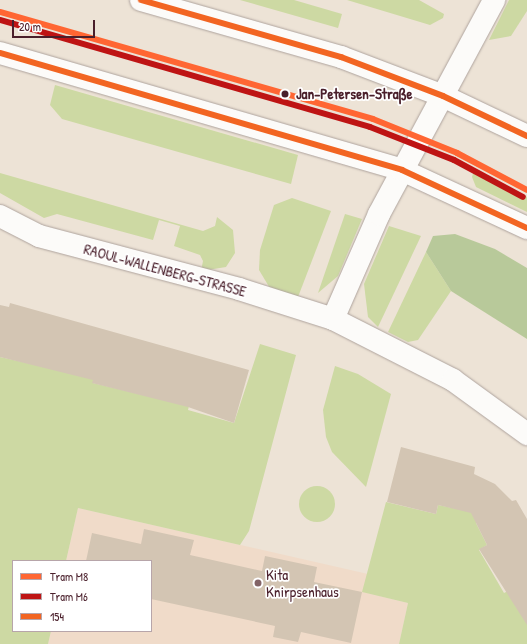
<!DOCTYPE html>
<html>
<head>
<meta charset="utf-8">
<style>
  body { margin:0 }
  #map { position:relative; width:527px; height:644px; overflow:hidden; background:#ede3d6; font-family:"Patrick Hand",sans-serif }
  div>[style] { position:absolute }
  .built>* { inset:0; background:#f0dbc9 }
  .green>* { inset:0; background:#cdd9a3 }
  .round { border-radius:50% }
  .forest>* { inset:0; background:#b8c99a }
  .building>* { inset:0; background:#d3c5b3 }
  .roads { filter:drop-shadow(0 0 1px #aea39d) drop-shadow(0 0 1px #aea39d) }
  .street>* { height:22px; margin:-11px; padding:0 11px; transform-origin:11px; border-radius:11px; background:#fcfbf9 }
  .secondary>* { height:22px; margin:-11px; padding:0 11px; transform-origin:11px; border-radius:11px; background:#fcfbf9 }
  .bus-1>* { height:6px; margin:-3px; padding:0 3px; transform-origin:3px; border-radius:3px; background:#f26522 }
  .tram-1>* { height:6px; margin:-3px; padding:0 3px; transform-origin:3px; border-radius:3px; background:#f63 }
  .tram-2>* { height:6px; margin:-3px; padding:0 3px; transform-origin:3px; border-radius:3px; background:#be1414 }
  .dots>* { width:11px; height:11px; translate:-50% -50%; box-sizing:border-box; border:2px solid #fff; border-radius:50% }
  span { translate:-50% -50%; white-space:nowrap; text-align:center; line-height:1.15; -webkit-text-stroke:3.5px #fff; paint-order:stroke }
  .stop-label { font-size:15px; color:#4a1f2b; font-weight:700 }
  .left { translate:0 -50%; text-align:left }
  .street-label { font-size:15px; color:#4a1f2b }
  .poi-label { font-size:15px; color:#4a1f2b }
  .legend { position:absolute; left:12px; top:560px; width:140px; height:72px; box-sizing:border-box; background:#fff; border:1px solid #b7a5aa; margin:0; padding:5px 7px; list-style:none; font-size:12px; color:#4a1f2b }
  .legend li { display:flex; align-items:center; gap:8px; height:20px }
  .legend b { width:20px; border:1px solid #b7a5aa }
  .scale { position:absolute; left:12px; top:20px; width:83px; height:18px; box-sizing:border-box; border:2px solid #4a1f2b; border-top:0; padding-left:5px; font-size:12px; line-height:14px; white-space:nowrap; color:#4a1f2b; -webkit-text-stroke:3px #fff; paint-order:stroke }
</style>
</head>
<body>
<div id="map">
  <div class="built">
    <div style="clip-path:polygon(78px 508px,368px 574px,363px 592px,408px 603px,399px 644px,48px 644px,51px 631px,151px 631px,151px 561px,66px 561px)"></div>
  </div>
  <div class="green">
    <div style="clip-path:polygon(240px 0,294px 0,342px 14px,338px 28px)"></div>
    <div style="clip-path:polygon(347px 0,419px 0,444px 14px,443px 18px,430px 25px)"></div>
    <div style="clip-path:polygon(509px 0,527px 0,527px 11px,511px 36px,489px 40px)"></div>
    <div style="clip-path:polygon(55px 85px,298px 155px,291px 184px,62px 119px,50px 105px)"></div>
    <div style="clip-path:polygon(474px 170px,527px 197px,527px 212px,476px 187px,472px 177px)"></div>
    <div style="clip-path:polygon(0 173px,203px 231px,215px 226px,217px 217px,233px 230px,235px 253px,226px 267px,201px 271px,203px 261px,200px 255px,174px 246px,180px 226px,159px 220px,153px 240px,57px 214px,44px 218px,0 193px)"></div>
    <div style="clip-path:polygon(292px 198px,331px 211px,298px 297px,271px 290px,259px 270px,260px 250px,274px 205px)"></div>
    <div style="clip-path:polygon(345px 214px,362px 219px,338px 276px,318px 293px)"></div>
    <div style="clip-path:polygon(389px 226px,421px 236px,378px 327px,368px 317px,364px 284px)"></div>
    <div style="clip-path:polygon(426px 252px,451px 291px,418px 340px,408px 342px,388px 332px)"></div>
    <div style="clip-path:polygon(260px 344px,296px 355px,249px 531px,240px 545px,78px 508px,66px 561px,13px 561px,13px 631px,51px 631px,48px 644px,0 644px,0 357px,94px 378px,93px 383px,189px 406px,188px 410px,234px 423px)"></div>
    <div style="clip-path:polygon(335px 366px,358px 374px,391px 394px,366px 487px,332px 452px,326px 437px,323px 410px)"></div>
    <div class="round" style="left:299px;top:486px;width:36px;height:36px"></div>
    <div style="clip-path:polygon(386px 502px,436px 514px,438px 505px,472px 512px,479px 520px,476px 523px,487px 545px,479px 550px,504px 593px,508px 591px,527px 621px,527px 644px,399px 644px,408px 603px,362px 592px)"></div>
  </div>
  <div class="forest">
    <div style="clip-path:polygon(455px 234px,495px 249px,527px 268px,527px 339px,451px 291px,426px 252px,433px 236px)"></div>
  </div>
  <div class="building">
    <div style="clip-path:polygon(10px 303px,249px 370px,234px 423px,188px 407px,92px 383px,93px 380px,0 357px,0 305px,9px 307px)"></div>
    <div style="clip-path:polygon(401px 447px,475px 467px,474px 474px,495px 484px,512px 501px,516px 500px,527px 519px,527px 625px,479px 549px,487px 545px,471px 513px,438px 505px,436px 514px,387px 502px)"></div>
    <div style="clip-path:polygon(144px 529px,194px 540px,190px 555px,262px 571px,265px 556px,317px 567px,314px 582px,362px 592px,351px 643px,301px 632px,298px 642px,273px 637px,275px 626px,151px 599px,151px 561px,86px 561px,92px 533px,141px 544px)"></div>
  </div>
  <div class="roads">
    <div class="street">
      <div style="left:0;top:216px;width:44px;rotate:27.1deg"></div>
      <div style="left:39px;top:236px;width:207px;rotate:14.8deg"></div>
      <div style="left:239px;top:289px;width:99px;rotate:17.7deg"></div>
      <div style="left:333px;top:319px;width:135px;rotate:26.9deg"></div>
      <div style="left:453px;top:380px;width:92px;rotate:36.1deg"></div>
      <div style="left:333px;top:319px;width:115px;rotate:-66.3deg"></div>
      <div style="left:379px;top:214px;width:243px;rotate:-61.7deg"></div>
    </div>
    <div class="secondary">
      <div style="left:141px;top:0;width:208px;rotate:15.9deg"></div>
      <div style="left:341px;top:57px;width:109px;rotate:20.9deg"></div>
      <div style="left:443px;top:96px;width:93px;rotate:25.5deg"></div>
      <div style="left:0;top:53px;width:419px;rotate:16.2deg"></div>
      <div style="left:402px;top:170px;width:138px;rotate:24.9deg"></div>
    </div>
  </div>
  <div class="bus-1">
    <div style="left:141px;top:0;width:208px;rotate:15.9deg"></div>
    <div style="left:341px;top:57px;width:109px;rotate:20.9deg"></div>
    <div style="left:443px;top:96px;width:93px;rotate:25.5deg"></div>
    <div style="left:0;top:53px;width:419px;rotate:16.2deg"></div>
    <div style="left:402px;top:170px;width:138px;rotate:24.9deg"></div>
  </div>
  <div class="tram-1">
    <div style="left:0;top:12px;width:388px;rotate:16deg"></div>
    <div style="left:373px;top:119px;width:91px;rotate:22deg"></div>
    <div style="left:457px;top:153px;width:79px;rotate:27.9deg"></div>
  </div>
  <div class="tram-2">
    <div style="left:0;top:20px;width:385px;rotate:16.1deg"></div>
    <div style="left:370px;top:127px;width:90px;rotate:21.4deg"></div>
    <div style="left:454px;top:160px;width:78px;rotate:28.2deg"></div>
  </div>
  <div class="dots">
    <div style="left:285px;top:94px;background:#4a1f2b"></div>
    <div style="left:258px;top:583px;background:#836467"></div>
  </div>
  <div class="stop-label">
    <span class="left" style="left:296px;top:94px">Jan-Petersen-Straße</span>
  </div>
  <div class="street-label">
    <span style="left:165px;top:270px;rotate:15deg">RAOUL-WALLENBERG-STRASSE</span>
  </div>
  <div class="poi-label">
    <span class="left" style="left:266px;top:583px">Kita<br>Knirpsenhaus</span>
  </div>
  <ul class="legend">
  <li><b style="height:5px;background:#f63"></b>Tram M8</li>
  <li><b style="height:5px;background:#be1414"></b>Tram M6</li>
  <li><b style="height:5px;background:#f26522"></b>154</li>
  </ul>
  <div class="scale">20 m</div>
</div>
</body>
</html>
